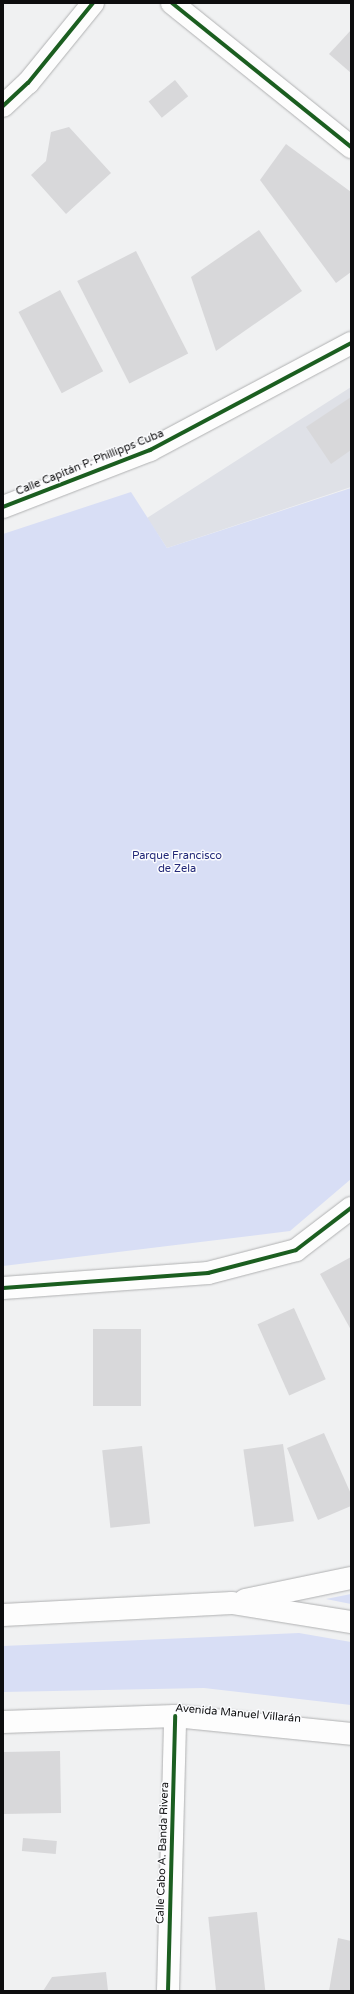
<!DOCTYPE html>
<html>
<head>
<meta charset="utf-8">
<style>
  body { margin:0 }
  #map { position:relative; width:354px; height:1994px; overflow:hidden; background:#f0f1f2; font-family:"Varela Round",sans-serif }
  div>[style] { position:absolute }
  .built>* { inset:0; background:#dfe1e7 }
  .green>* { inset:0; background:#d8def5 }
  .building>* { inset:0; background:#d8d8da; transform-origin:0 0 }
  .roads { filter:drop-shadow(0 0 1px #b0b1b2) drop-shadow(0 0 1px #b0b1b2) }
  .minor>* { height:22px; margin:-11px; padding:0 11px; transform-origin:11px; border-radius:11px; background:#fdfdfd }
  .major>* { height:22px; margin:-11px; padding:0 11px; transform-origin:11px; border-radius:11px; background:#fdfdfd }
  .cycleway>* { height:4px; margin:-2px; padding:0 2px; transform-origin:2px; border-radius:2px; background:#1b5e20 }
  span { translate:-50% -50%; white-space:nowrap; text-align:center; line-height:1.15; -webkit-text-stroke:3px #fcfdff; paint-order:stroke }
  .street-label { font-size:11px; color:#0d0d0e }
  .park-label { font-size:11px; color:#232978 }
  .frame { position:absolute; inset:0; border:4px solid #0d0d0e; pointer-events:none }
</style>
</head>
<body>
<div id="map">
  <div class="built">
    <div style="clip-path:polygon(351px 387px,351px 487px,167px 548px,147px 518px)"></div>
  </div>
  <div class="green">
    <div style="clip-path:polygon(351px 488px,351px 1179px,290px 1231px,3px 1266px,3px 534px,131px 492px,167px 548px)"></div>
    <div style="clip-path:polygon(351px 1594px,351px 1604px,326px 1599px)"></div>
    <div style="clip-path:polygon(299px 1633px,351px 1642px,351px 1705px,204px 1688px,3px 1692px,3px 1646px)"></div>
  </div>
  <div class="building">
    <div style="clip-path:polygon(351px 30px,351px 73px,329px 54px)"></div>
    <div style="left:175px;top:80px;width:21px;height:34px;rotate:51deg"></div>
    <div style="clip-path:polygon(69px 127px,111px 173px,66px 214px,31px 175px,46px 161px,51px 132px)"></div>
    <div style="clip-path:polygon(286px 144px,351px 192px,351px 272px,336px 283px,260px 180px)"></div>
    <div style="clip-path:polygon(259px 230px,302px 291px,216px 351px,191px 277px)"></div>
    <div style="left:136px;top:251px;width:115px;height:66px;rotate:63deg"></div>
    <div style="left:60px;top:290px;width:92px;height:47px;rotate:62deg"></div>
    <div style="clip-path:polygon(351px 397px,351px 450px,331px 464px,306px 427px)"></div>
    <div style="clip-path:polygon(351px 1257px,351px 1330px,320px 1274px)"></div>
    <div style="left:294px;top:1308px;width:78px;height:40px;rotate:66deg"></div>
    <div style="left:93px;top:1329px;width:48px;height:77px"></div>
    <div style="clip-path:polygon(324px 1433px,351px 1494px,351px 1506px,318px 1520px,287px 1448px)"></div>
    <div style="left:283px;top:1444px;width:78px;height:40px;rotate:82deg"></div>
    <div style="left:142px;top:1446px;width:78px;height:40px;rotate:84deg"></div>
    <div style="left:60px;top:1751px;width:62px;height:57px;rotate:89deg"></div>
    <div style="left:23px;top:1838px;width:34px;height:13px;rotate:5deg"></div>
    <div style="left:257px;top:1912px;width:80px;height:49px;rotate:84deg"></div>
    <div style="clip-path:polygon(338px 1938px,351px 1941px,351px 1991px,329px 1991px)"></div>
    <div style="clip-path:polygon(106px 1972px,108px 1991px,43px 1991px,52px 1977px)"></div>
  </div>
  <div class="roads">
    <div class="minor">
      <div style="left:172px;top:3px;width:230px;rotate:38.8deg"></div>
      <div style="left:3px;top:106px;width:34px;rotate:-43deg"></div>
      <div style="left:28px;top:83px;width:103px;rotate:-50.9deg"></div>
      <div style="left:3px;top:507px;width:158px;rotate:-21.2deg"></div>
      <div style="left:150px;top:450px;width:228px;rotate:-28deg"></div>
      <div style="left:3px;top:1288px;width:206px;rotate:-4.2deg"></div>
      <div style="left:208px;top:1273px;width:91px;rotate:-14.6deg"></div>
      <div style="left:296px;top:1250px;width:69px;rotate:-37.4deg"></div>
      <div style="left:168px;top:1991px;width:275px;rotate:-88.5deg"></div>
    </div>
    <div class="major">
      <div style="left:245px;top:1600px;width:108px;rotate:-11.7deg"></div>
      <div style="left:3px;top:1615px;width:229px;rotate:-3deg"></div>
      <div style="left:232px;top:1603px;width:121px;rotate:9.1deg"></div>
      <div style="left:3px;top:1722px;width:172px;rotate:-2deg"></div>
      <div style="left:175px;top:1716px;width:177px;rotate:5.8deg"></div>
    </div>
  </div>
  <div class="cycleway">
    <div style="left:172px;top:3px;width:230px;rotate:38.8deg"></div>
    <div style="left:3px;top:106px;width:34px;rotate:-43deg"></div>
    <div style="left:28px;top:83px;width:103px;rotate:-50.9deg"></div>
    <div style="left:3px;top:507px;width:158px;rotate:-21.2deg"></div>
    <div style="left:150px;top:450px;width:228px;rotate:-28deg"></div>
    <div style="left:3px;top:1288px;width:206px;rotate:-4.2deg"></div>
    <div style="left:208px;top:1273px;width:91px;rotate:-14.6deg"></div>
    <div style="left:296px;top:1250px;width:69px;rotate:-37.4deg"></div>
    <div style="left:168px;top:1991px;width:275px;rotate:-88.5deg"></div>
  </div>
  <div class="street-label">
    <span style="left:90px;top:463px;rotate:-22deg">Calle Capitán P. Phillipps Cuba</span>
    <span style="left:238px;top:1714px;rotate:5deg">Avenida Manuel Villarán</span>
    <span style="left:163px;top:1853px;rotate:-88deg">Calle Cabo A. Banda Rivera</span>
  </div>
  <div class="park-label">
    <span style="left:177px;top:863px">Parque Francisco<br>de Zela</span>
  </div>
  <div class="frame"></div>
</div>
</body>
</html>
